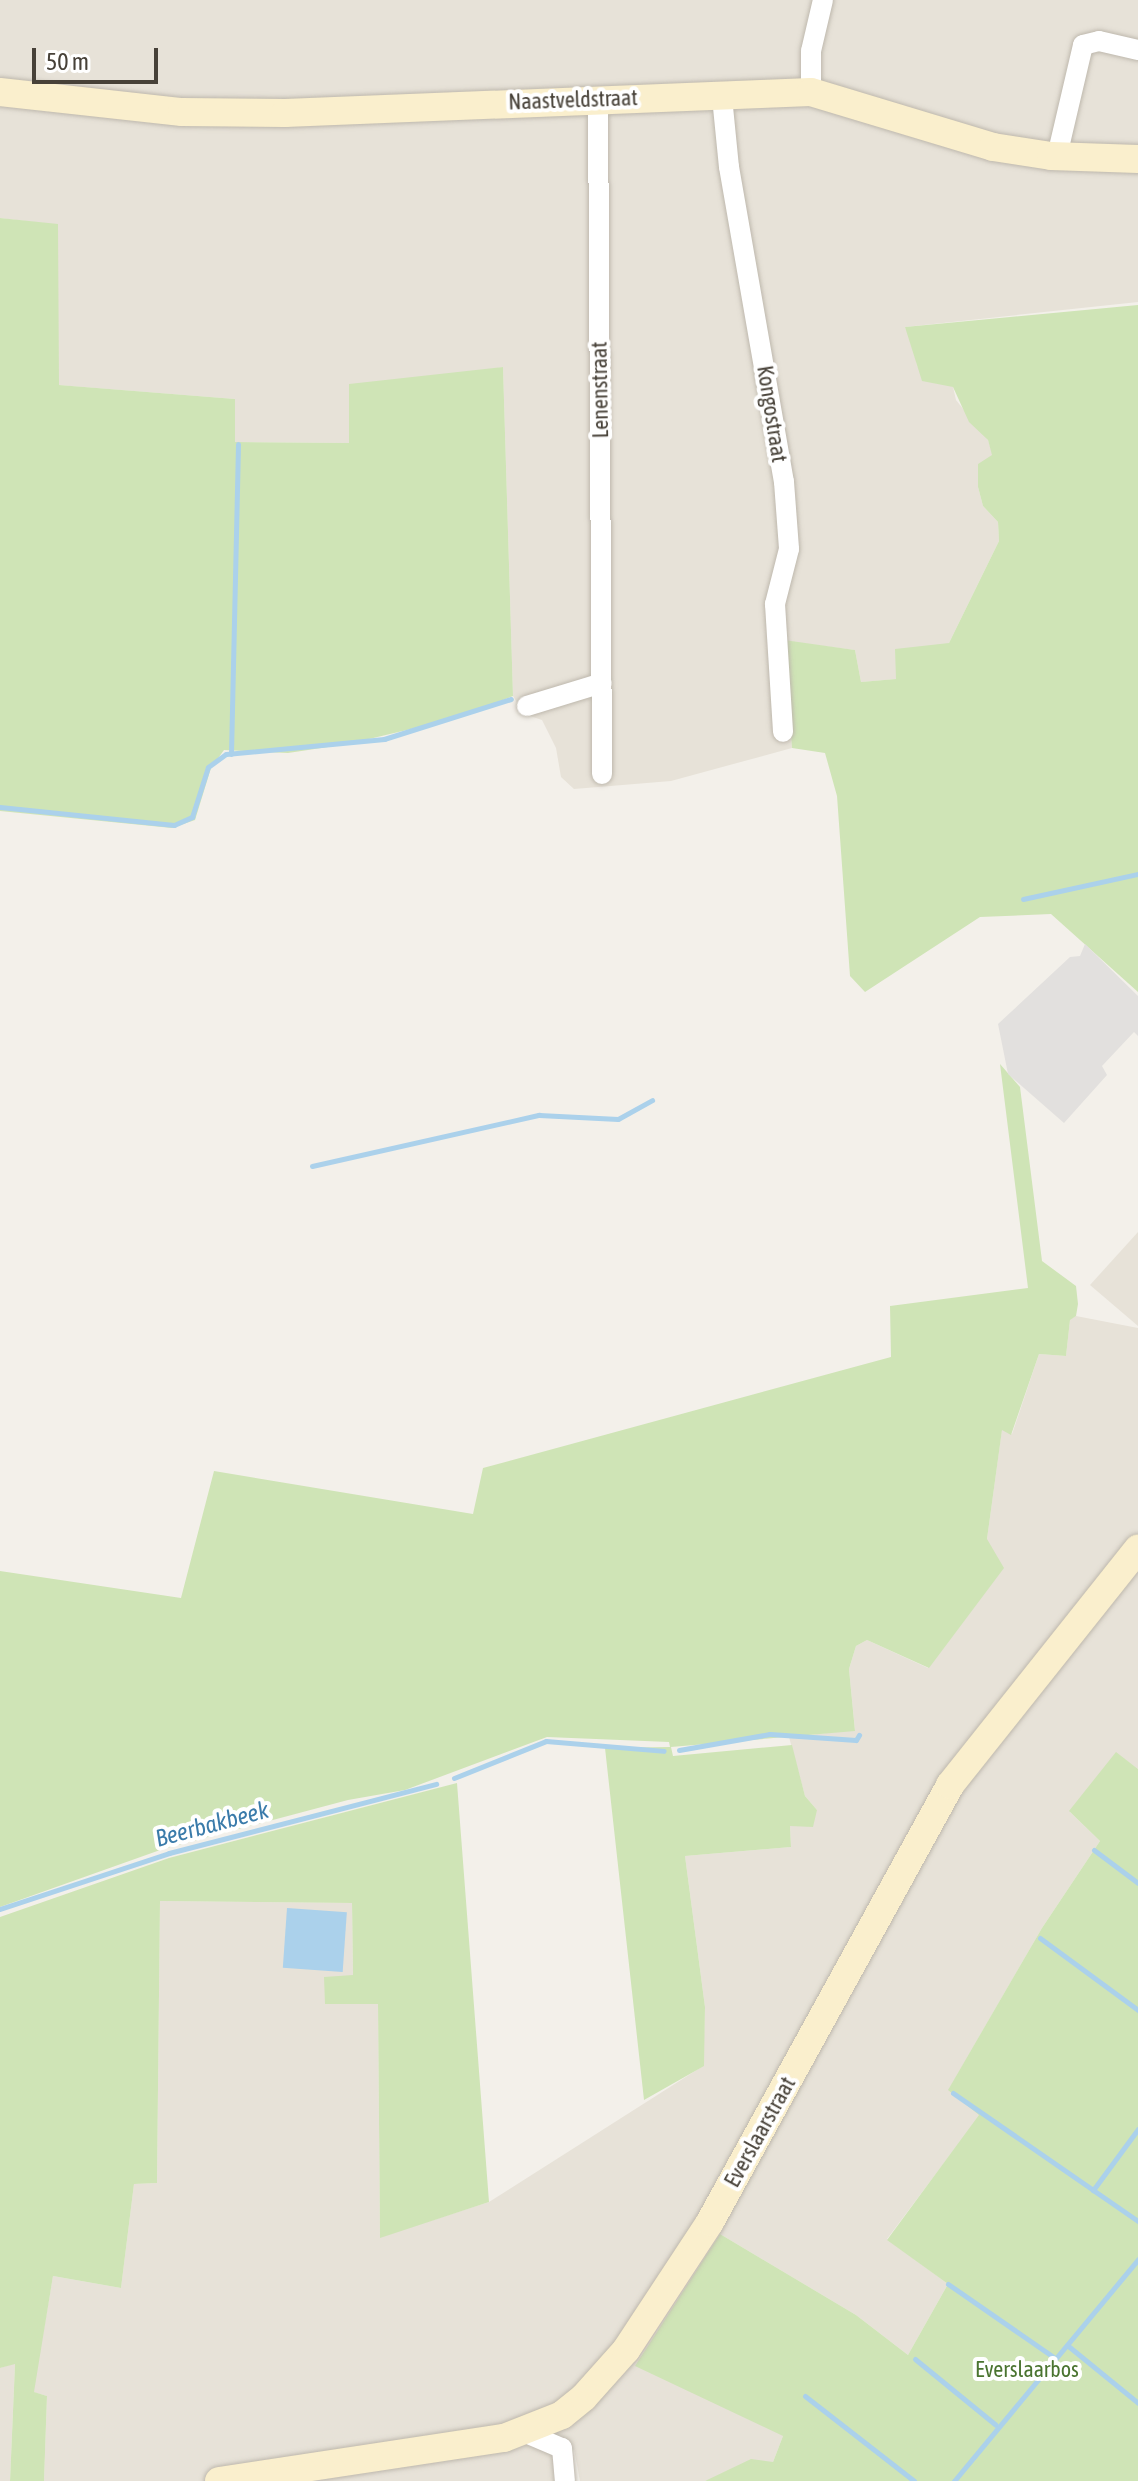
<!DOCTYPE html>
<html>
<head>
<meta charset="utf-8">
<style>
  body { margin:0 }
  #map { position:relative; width:1138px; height:2481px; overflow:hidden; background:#f3f0ea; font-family:"Asap Condensed",sans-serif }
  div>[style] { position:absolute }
  .residential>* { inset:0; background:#e7e2d8 }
  .green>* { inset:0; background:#cfe4b6 }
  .parking>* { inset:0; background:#e2e0de }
  .water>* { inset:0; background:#abd1eb; transform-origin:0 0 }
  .stream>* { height:5px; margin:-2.5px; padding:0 2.5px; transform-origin:2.5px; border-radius:2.5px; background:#abd1eb }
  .roads { filter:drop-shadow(0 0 2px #beb8ad) drop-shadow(0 0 2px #beb8ad) }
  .street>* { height:20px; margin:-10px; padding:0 10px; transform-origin:10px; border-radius:10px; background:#fff }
  .secondary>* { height:28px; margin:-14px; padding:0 14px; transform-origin:14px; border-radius:14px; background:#faefcd }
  span { translate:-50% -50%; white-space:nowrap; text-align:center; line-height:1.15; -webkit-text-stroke:8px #fff; paint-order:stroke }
  .street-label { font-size:22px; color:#474138 }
  .park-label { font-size:22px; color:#4a7430 }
  .water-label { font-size:24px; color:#3a7baa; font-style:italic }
  .scale { position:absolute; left:32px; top:48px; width:126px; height:36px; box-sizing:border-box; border:4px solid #474138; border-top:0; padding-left:10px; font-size:24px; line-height:28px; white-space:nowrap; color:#474138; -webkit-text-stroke:6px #fff; paint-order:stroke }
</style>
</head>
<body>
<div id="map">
  <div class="residential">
    <div style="clip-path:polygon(0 0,1138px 0,1138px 302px,905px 327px,915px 346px,917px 366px,953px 387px,956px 400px,988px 440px,993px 455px,979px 465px,978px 487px,983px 506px,998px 522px,999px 541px,949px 643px,897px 679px,861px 682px,855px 650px,784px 641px,792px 748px,671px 781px,574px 789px,561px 777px,556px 748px,542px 720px,524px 714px,513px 696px,503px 367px,456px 375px,349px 443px,235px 442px,235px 399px,58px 385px,58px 225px,0 218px)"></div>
    <div style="clip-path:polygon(1138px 1232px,1138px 1326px,1090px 1285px)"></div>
    <div style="clip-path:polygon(1076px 1316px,1138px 1328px,1138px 1769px,1116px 1753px,1070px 1812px,1100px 1841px,1042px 1928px,949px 2089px,980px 2115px,887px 2239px,948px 2284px,908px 2355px,856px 2315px,720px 2234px,687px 2288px,783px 2436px,773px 2462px,705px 2481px,580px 2481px,574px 2449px,557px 2481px,44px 2481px,47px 2396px,33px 2392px,53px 2276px,121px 2288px,134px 2184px,157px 2183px,160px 1901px,352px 1903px,353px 1975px,326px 2004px,378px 2004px,380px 2237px,489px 2202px,703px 2066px,705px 2007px,685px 1856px,791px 1847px,790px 1826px,817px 1810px,805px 1796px,789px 1737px,855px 1730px,849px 1669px,856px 1646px,867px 1640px,928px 1668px,987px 1539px,1002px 1429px,1012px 1434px,1039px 1354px,1066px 1356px,1070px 1319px)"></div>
    <div style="clip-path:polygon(15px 2363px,10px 2481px,0 2481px,0 2368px)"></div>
  </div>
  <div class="green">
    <div style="clip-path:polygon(0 218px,58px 224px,59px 385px,235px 399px,235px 442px,349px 443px,349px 384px,503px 367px,513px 696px,453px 719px,348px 744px,288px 753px,224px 750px,211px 768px,195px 820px,172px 828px,0 811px)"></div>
    <div style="clip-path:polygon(1138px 305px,1138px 992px,1051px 914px,980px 917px,865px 992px,850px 976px,837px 796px,825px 753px,792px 748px,784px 640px,855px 650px,861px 682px,896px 679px,895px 649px,949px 643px,999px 541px,998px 522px,983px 506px,978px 487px,978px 464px,992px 455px,988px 440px,969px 422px,953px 387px,922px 381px,905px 327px)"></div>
    <div style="clip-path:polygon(1000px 1064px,1020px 1087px,1042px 1261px,1076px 1286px,1078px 1304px,1076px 1316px,1070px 1320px,1066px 1356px,1039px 1354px,1011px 1435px,1002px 1430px,987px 1539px,1004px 1568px,929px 1668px,867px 1640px,856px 1646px,849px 1669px,855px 1731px,671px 1747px,673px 1756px,792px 1745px,805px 1796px,817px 1810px,813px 1827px,790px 1826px,791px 1847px,685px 1856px,705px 2007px,704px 2066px,644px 2100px,605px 1748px,670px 1747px,669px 1742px,547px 1737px,405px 1790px,348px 1800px,163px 1849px,0 1907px,0 1571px,181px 1598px,214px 1471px,473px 1514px,483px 1468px,891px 1357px,890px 1306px,1028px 1288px)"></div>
    <div style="clip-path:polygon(1116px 1752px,1138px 1769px,1138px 2481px,705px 2481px,751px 2459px,773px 2462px,783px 2436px,635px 2366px,720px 2234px,856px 2315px,908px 2355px,948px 2284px,887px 2240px,979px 2115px,948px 2090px,1042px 1928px,1100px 1841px,1069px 1811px)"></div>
    <div style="clip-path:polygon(457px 1783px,489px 2202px,380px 2238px,378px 2004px,325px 2004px,324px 1977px,353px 1975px,352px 1903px,160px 1901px,157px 2183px,134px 2184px,121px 2288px,53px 2276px,34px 2392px,47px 2396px,44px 2481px,10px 2481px,15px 2364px,0 2368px,0 1917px,169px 1858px)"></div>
  </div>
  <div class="parking">
    <div style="clip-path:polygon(1085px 944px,1138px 996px,1138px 1036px,1134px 1032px,1102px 1066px,1107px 1075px,1064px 1123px,1008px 1074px,998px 1024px,1070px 957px,1080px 956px)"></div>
  </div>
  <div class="water">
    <div style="left:287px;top:1908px;width:60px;height:60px;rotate:4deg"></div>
  </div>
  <div class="stream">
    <div style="left:231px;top:754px;width:310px;rotate:-88.7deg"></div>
    <div style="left:0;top:807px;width:175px;rotate:5.9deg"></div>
    <div style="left:174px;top:825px;width:20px;rotate:-24deg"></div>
    <div style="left:192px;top:817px;width:52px;rotate:-72.3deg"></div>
    <div style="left:208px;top:767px;width:22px;rotate:-36deg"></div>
    <div style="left:226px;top:754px;width:159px;rotate:-5.4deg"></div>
    <div style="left:384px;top:739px;width:133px;rotate:-17.5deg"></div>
    <div style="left:1023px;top:899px;width:118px;rotate:-12.3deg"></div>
    <div style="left:312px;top:1166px;width:233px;rotate:-12.7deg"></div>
    <div style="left:539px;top:1115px;width:79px;rotate:2.9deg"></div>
    <div style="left:618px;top:1119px;width:39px;rotate:-29deg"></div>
    <div style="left:679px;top:1750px;width:92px;rotate:-10deg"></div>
    <div style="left:770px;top:1734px;width:86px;rotate:4deg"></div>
    <div style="left:856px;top:1740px;width:6px;rotate:-59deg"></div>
    <div style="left:454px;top:1778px;width:99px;rotate:-21.9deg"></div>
    <div style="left:546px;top:1741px;width:118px;rotate:4.8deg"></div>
    <div style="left:1094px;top:1850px;width:55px;rotate:36.9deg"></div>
    <div style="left:0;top:1909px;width:178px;rotate:-18.3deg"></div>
    <div style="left:169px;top:1853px;width:276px;rotate:-14.5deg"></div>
    <div style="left:1040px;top:1938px;width:122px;rotate:36.3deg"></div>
    <div style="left:953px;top:2093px;width:170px;rotate:34.7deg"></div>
    <div style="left:1138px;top:2129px;width:76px;rotate:126.4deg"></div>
    <div style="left:1093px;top:2190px;width:55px;rotate:34.6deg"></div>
    <div style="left:948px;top:2284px;width:130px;rotate:34.7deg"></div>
    <div style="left:1067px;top:2345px;width:92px;rotate:39.2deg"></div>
    <div style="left:915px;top:2359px;width:104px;rotate:39.2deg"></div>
    <div style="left:805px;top:2396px;width:138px;rotate:37.9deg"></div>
    <div style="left:954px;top:2481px;width:288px;rotate:-50.3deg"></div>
  </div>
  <div class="roads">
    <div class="street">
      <div style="left:811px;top:92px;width:41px;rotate:-90deg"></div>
      <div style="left:811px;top:51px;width:52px;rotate:-76.8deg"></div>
      <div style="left:598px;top:97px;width:677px;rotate:89.66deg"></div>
      <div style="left:722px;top:97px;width:70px;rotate:84.3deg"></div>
      <div style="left:729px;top:167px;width:320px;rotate:80.1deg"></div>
      <div style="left:784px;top:482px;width:67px;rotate:85.7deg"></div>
      <div style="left:789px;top:549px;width:57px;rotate:104.3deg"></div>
      <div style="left:775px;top:604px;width:128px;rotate:86.4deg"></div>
      <div style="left:1057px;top:156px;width:114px;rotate:-76.8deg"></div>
      <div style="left:1083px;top:45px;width:16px;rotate:-14deg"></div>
      <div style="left:1099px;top:41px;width:40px;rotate:13deg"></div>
      <div style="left:527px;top:706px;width:78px;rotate:-17deg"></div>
      <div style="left:526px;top:2433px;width:39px;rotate:23deg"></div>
      <div style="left:562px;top:2448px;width:33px;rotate:85deg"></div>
    </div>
    <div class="secondary">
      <div style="left:0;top:92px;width:183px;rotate:6.3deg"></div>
      <div style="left:182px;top:112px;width:103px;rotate:0.6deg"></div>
      <div style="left:285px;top:113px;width:526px;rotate:-2.29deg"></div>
      <div style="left:811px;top:92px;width:190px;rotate:16.8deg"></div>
      <div style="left:993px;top:147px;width:59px;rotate:8.8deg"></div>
      <div style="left:1051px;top:156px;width:87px;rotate:2deg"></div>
      <div style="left:219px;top:2481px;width:288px;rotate:-8.6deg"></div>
      <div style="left:504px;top:2438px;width:62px;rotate:-21.6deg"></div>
      <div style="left:562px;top:2415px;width:28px;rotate:-39deg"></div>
      <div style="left:584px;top:2397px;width:63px;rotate:-48.2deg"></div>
      <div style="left:626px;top:2350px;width:153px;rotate:-56.7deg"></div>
      <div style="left:710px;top:2222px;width:499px;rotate:-61.2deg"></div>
      <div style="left:950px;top:1785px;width:302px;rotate:-51.5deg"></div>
    </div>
  </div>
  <div class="street-label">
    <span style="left:573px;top:100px;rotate:-2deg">Naastveldstraat</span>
    <span style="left:600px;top:390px;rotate:-91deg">Lenenstraat</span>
    <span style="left:772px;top:414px;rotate:81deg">Kongostraat</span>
    <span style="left:760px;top:2132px;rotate:-61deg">Everslaarstraat</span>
  </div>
  <div class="park-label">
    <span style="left:1027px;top:2370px">Everslaarbos</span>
  </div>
  <div class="water-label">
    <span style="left:212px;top:1824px;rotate:-15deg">Beerbakbeek</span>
  </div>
  <div class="scale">50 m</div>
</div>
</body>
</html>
